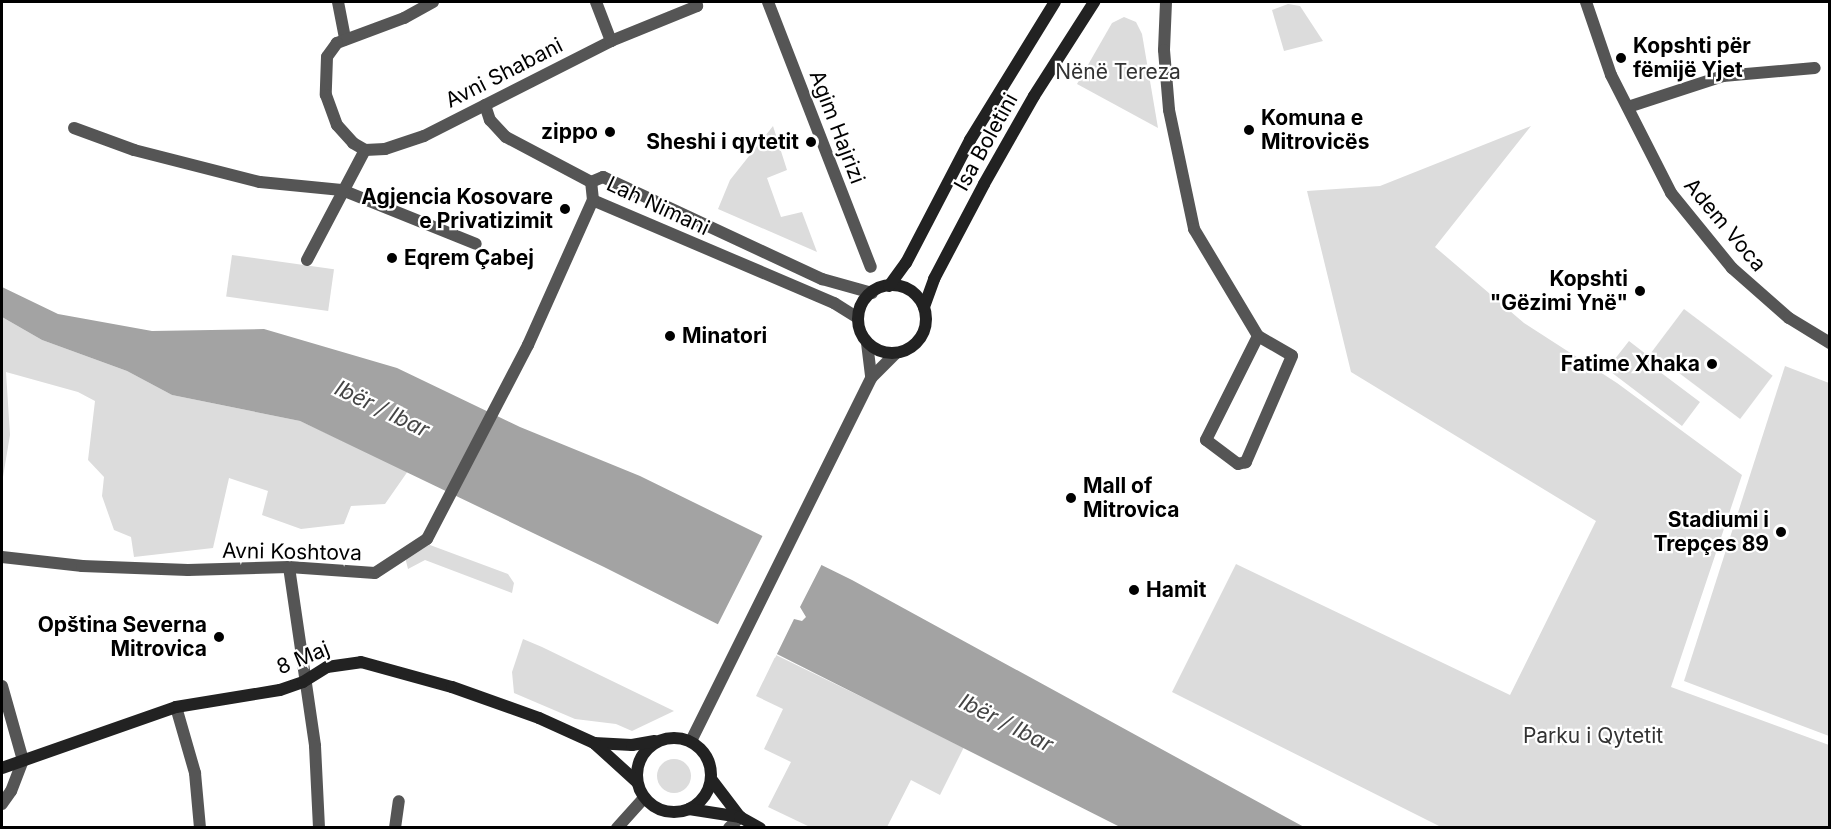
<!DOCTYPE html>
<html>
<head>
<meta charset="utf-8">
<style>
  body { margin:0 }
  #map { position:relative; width:1831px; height:829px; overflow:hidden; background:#fff; font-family:Inter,sans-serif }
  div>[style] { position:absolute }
  .green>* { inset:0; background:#dcdcdc; transform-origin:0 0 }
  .round { border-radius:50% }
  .water>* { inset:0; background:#a3a3a3 }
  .pier>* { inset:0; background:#fff }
  .street>* { height:12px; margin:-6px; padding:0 6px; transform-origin:6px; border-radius:6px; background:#555 }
  .secondary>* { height:12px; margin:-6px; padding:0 6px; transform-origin:6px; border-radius:6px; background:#222 }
  .secondary>.ring { margin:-6px; padding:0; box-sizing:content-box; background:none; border:12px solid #222; border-radius:50% }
  .dots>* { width:16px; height:16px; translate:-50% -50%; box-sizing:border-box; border:3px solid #fff; border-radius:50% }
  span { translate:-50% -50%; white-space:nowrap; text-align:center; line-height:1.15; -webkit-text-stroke:4.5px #fff; paint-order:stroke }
  .poi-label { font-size:21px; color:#000; font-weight:700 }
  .left { translate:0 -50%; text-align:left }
  .right { translate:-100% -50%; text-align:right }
  .park-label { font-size:21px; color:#333 }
  .street-label { font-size:21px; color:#000 }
  .water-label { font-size:22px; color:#444; font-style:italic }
  .frame { position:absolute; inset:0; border:3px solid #000; pointer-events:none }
</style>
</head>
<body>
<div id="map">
  <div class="green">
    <div style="clip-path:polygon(1288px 4px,1300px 6px,1323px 41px,1284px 51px,1272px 10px)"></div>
    <div style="clip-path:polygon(1124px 17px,1136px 22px,1142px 34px,1158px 128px,1077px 84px,1112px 23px)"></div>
    <div style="clip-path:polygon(773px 126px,787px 170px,767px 178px,781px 217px,802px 212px,817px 252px,718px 209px,730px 180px)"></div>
    <div style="clip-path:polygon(1531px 126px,1435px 247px,1524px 323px,1617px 383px,1742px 475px,1671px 687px,1829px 745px,1829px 827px,1441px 827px,1172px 692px,1236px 564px,1510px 695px,1596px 521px,1351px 372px,1307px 191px,1380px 186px)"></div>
    <div style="left:232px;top:255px;width:103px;height:42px;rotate:8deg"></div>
    <div style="left:1684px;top:309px;width:111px;height:54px;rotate:37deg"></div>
    <div style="clip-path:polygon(2px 317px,42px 340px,127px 371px,172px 395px,300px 421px,408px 471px,385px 504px,351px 506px,344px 524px,301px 529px,262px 515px,268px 491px,229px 478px,213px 548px,134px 557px,131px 537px,114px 530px,102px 496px,104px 477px,88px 460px,95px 401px,78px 392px,6px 372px,10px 435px,2px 483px)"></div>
    <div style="clip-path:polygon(1629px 341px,1651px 358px,1648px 363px,1700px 402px,1682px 426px,1607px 369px)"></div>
    <div style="clip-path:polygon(1785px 366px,1829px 383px,1829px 736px,1684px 681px)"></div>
    <div style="clip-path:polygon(430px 545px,508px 574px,514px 583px,512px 593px,425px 560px,408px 569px,405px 557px,414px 547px)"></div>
    <div style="clip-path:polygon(523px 639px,542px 647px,674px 711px,632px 731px,616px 724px,575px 719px,514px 693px,512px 672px)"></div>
    <div style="clip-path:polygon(776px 655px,964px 747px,940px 795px,911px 780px,887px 827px,810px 827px,768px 807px,791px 762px,764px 749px,783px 709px,756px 696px)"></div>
    <div class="round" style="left:657px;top:759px;width:34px;height:34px"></div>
  </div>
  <div class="water">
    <div style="clip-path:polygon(2px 287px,58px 314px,152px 331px,264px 329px,397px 368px,520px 427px,640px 476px,852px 580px,1304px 827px,1120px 827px,604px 567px,300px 421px,172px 395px,127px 371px,42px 340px,2px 317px)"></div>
  </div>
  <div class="pier">
    <div style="clip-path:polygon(764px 533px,823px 562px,800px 607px,806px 617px,802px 621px,794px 619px,775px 658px,716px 628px)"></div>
  </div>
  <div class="street">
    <div style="left:338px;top:2px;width:38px;rotate:79deg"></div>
    <div style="left:433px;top:2px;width:33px;rotate:151deg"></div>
    <div style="left:404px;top:18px;width:72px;rotate:159.5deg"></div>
    <div style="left:337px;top:43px;width:17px;rotate:126deg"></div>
    <div style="left:327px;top:57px;width:38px;rotate:92deg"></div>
    <div style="left:326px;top:95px;width:32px;rotate:70deg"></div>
    <div style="left:337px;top:125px;width:24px;rotate:48deg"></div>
    <div style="left:353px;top:143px;width:14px;rotate:30deg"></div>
    <div style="left:365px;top:150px;width:20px;rotate:-3deg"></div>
    <div style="left:385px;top:149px;width:41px;rotate:-18.4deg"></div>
    <div style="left:424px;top:136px;width:210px;rotate:-26.9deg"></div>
    <div style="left:611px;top:41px;width:93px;rotate:-22.1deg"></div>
    <div style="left:697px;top:6px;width:4px;rotate:-117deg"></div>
    <div style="left:596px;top:2px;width:42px;rotate:69deg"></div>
    <div style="left:768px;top:2px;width:284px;rotate:68.8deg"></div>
    <div style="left:1166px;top:2px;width:48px;rotate:92.4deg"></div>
    <div style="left:1164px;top:50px;width:60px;rotate:85.2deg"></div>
    <div style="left:1169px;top:110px;width:122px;rotate:78.1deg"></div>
    <div style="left:1194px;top:229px;width:125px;rotate:59.1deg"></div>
    <div style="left:1258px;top:336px;width:39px;rotate:30deg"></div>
    <div style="left:1292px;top:356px;width:116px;rotate:113.5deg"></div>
    <div style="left:1246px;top:462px;width:8px;rotate:166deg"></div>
    <div style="left:1238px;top:464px;width:40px;rotate:-143deg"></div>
    <div style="left:1206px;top:440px;width:116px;rotate:-63.4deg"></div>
    <div style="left:1586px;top:2px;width:77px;rotate:71.1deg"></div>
    <div style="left:1611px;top:75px;width:132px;rotate:63deg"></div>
    <div style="left:1671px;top:193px;width:97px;rotate:50.9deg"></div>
    <div style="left:1732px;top:268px;width:76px;rotate:41.3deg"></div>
    <div style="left:1789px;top:318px;width:48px;rotate:31.4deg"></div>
    <div style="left:485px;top:105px;width:16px;rotate:72deg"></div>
    <div style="left:490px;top:120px;width:23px;rotate:47deg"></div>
    <div style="left:506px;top:137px;width:96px;rotate:27.9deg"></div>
    <div style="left:1628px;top:107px;width:100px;rotate:-18.1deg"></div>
    <div style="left:1723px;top:76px;width:92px;rotate:-5deg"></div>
    <div style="left:74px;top:128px;width:64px;rotate:20.1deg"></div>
    <div style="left:134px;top:150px;width:130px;rotate:14.3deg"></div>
    <div style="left:260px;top:182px;width:82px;rotate:5.6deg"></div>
    <div style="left:342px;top:190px;width:144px;rotate:21.9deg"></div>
    <div style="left:307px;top:260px;width:124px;rotate:-62.2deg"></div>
    <div style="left:858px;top:318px;width:28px;rotate:-148deg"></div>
    <div style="left:834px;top:303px;width:262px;rotate:-156.9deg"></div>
    <div style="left:593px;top:200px;width:18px;rotate:-96deg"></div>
    <div style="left:591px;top:182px;width:13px;rotate:-23deg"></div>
    <div style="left:603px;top:177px;width:242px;rotate:25deg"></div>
    <div style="left:822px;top:279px;width:52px;rotate:15.6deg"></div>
    <div style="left:867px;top:343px;width:35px;rotate:83deg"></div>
    <div style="left:2px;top:557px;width:81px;rotate:6.4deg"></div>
    <div style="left:82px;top:566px;width:106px;rotate:2.2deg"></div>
    <div style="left:188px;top:570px;width:101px;rotate:-1.7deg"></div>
    <div style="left:289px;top:567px;width:86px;rotate:4deg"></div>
    <div style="left:375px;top:573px;width:62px;rotate:-33.2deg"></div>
    <div style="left:427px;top:539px;width:219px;rotate:-62.5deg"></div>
    <div style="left:528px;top:345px;width:159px;rotate:-65.9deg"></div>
    <div style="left:289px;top:567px;width:181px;rotate:81.7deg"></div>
    <div style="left:315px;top:746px;width:82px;rotate:87.2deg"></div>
    <div style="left:2px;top:686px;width:77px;rotate:74.2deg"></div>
    <div style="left:23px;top:760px;width:33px;rotate:111deg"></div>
    <div style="left:11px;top:791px;width:16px;rotate:125deg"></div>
    <div style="left:176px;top:707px;width:69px;rotate:73.9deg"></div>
    <div style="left:195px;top:773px;width:55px;rotate:84.8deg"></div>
    <div style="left:691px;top:741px;width:405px;rotate:-63.6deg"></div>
    <div style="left:871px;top:378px;width:34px;rotate:-45deg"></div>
    <div style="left:395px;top:828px;width:27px;rotate:-82deg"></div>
    <div style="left:617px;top:828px;width:40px;rotate:-48deg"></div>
    <div style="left:729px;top:828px;width:16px;rotate:-45deg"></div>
  </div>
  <div class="secondary">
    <div class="ring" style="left:858px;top:285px;width:56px;height:56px"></div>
    <div style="left:889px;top:286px;width:29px;rotate:-54deg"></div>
    <div style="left:906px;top:263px;width:139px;rotate:-62.5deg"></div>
    <div style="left:970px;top:140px;width:162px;rotate:-58.4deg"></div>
    <div style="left:924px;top:307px;width:30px;rotate:-70deg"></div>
    <div style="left:934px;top:279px;width:107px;rotate:-62.2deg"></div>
    <div style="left:984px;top:184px;width:101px;rotate:-60.4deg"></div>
    <div style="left:1034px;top:96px;width:112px;rotate:-57.4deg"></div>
    <div class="ring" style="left:637px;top:738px;width:62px;height:62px"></div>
    <div style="left:594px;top:743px;width:38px;rotate:3deg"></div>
    <div style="left:632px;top:745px;width:23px;rotate:-10deg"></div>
    <div style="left:2px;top:768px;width:184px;rotate:-19.3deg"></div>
    <div style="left:176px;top:707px;width:105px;rotate:-9.3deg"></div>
    <div style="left:280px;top:690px;width:24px;rotate:-19deg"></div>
    <div style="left:303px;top:682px;width:28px;rotate:-32deg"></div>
    <div style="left:327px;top:667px;width:34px;rotate:-8deg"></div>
    <div style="left:361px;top:662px;width:94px;rotate:15.4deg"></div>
    <div style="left:452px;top:687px;width:92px;rotate:19.6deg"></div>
    <div style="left:539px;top:718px;width:60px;rotate:24.4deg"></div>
    <div style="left:594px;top:743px;width:58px;rotate:42.2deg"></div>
    <div style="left:711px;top:779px;width:48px;rotate:52.7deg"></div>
    <div style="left:689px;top:809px;width:52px;rotate:8.9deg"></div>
    <div style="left:740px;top:817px;width:23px;rotate:29deg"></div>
  </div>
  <div class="dots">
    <div style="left:1621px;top:58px;background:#000"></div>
    <div style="left:1249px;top:130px;background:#000"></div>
    <div style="left:610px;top:132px;background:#000"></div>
    <div style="left:811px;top:142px;background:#000"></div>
    <div style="left:565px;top:209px;background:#000"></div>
    <div style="left:392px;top:258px;background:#000"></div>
    <div style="left:1640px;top:291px;background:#000"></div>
    <div style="left:670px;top:336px;background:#000"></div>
    <div style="left:1712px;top:364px;background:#000"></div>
    <div style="left:1071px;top:498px;background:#000"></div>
    <div style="left:1781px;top:532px;background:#000"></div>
    <div style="left:1134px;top:590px;background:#000"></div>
    <div style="left:219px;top:637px;background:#000"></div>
  </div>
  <div class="poi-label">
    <span class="left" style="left:1633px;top:58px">Kopshti për<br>fëmijë Yjet</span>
    <span class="left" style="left:1261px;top:130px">Komuna e<br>Mitrovicës</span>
    <span class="right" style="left:598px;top:132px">zippo</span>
    <span class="right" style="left:799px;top:142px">Sheshi i qytetit</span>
    <span class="right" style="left:553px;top:209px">Agjencia Kosovare<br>e Privatizimit</span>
    <span class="left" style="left:404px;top:258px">Eqrem Çabej</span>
    <span class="right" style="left:1628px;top:291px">Kopshti<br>"Gëzimi Ynë"</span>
    <span class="left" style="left:682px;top:336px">Minatori</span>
    <span class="right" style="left:1700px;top:364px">Fatime Xhaka</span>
    <span class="left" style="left:1083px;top:498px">Mall of<br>Mitrovica</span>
    <span class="right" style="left:1769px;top:532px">Stadiumi i<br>Trepçes 89</span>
    <span class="left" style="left:1146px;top:590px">Hamit</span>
    <span class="right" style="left:207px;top:637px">Opština Severna<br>Mitrovica</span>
  </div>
  <div class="park-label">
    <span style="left:1118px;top:72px">Nënë Tereza</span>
    <span style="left:1593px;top:736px">Parku i Qytetit</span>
  </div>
  <div class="street-label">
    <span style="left:504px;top:73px;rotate:-27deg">Avni Shabani</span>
    <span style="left:837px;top:127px;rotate:69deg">Agim Hajrizi</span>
    <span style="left:986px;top:142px;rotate:-61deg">Isa Boletini</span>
    <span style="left:658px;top:206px;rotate:25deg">Lah Nimani</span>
    <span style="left:1725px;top:225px;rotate:50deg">Adem Voca</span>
    <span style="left:292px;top:552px;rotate:1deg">Avni Koshtova</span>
    <span style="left:303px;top:658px;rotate:-22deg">8 Maj</span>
  </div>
  <div class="water-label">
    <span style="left:382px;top:409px;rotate:26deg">Ibër / Ibar</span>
    <span style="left:1006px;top:723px;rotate:27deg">Ibër / Ibar</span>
  </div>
  <div class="frame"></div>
</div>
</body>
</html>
